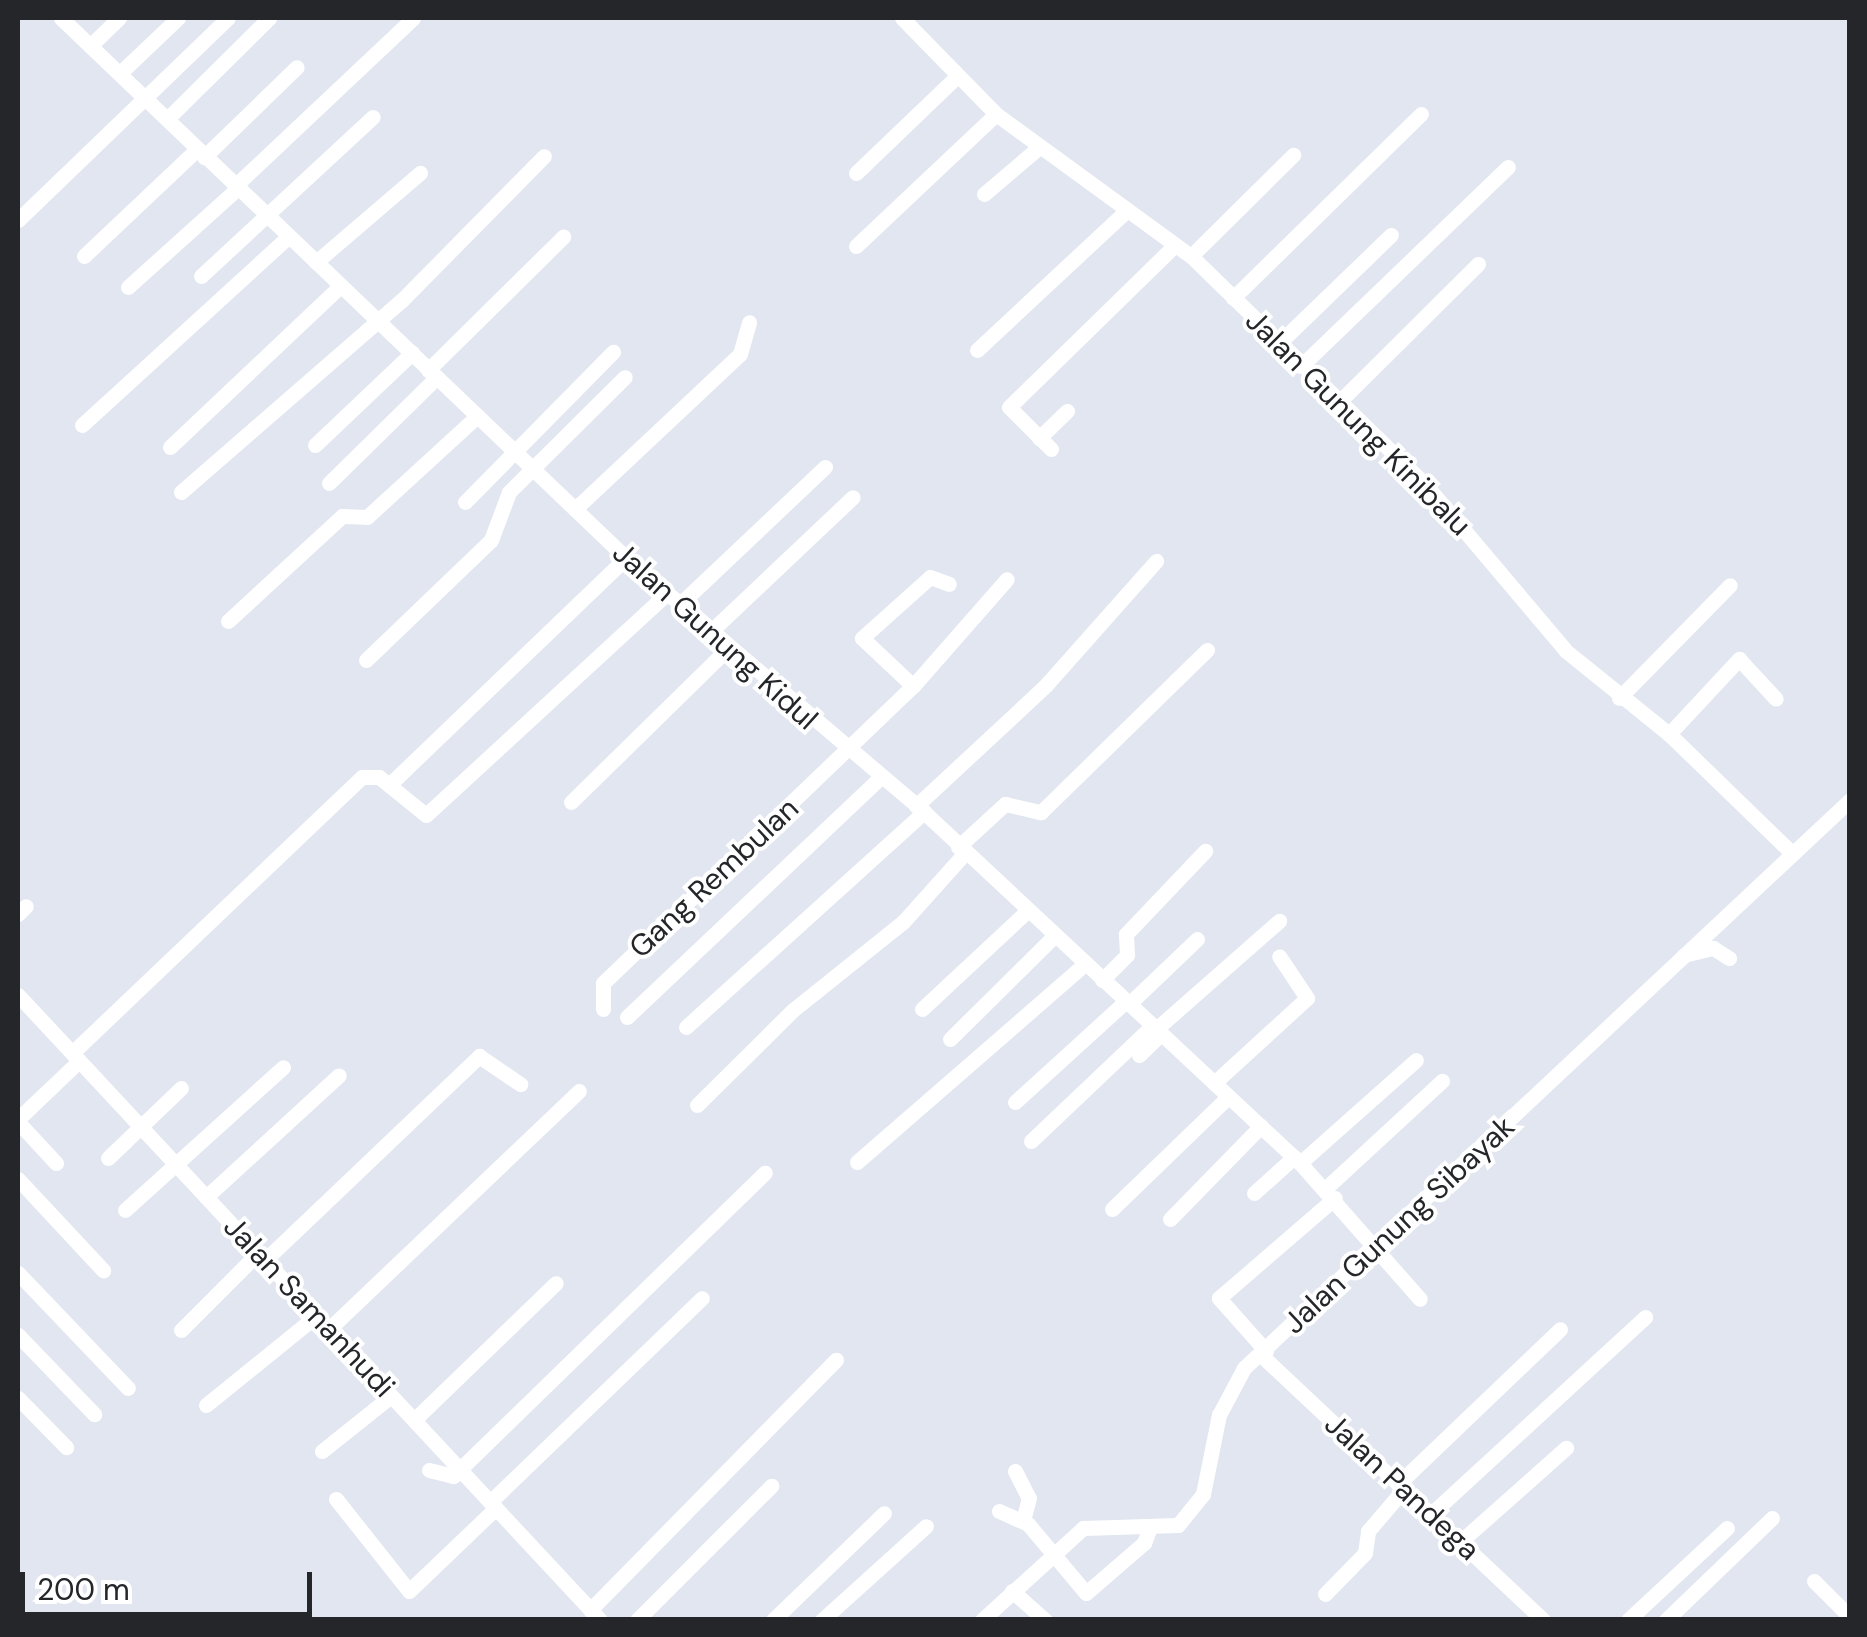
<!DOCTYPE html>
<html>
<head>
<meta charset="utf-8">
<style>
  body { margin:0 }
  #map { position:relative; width:1867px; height:1637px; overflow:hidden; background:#e1e6f0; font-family:"DM Sans",sans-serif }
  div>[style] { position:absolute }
  .minor>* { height:15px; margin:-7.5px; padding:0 7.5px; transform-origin:7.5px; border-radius:7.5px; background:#fff }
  span { translate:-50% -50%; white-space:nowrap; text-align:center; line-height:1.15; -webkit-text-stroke:8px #fff; paint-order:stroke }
  .street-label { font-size:30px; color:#24262a }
  .frame { position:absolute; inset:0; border:20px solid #24262a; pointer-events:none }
  .scale { position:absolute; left:20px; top:1572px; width:292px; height:45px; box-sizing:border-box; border:5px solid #24262a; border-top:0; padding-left:12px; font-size:30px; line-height:35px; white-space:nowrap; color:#24262a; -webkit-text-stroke:8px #fff; paint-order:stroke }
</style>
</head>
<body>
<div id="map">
  <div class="minor">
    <div style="left:61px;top:18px;width:782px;rotate:43.7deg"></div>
    <div style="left:626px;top:558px;width:392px;rotate:40.4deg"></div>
    <div style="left:924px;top:812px;width:514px;rotate:43.03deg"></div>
    <div style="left:1300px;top:1163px;width:181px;rotate:48.6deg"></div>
    <div style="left:902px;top:18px;width:134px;rotate:45.6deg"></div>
    <div style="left:996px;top:114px;width:241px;rotate:36.1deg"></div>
    <div style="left:1191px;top:256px;width:327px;rotate:44.3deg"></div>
    <div style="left:1425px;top:484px;width:219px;rotate:49.8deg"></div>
    <div style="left:1566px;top:651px;width:132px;rotate:38.9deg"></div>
    <div style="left:1669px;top:734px;width:171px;rotate:44.1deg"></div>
    <div style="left:91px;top:45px;width:39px;rotate:-44deg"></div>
    <div style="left:120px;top:73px;width:80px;rotate:-43.5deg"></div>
    <div style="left:167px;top:119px;width:144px;rotate:-44.7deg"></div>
    <div style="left:204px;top:157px;width:129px;rotate:-44.1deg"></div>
    <div style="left:856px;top:173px;width:140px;rotate:-43.8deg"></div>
    <div style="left:236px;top:185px;width:243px;rotate:-43.3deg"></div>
    <div style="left:984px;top:194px;width:71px;rotate:-40.4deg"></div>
    <div style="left:18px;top:220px;width:291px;rotate:-43.9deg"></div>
    <div style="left:856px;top:246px;width:192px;rotate:-43.3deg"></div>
    <div style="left:84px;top:256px;width:154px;rotate:-43.4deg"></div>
    <div style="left:1191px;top:256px;width:144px;rotate:-44.7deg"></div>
    <div style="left:316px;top:262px;width:137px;rotate:-40.6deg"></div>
    <div style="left:201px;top:276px;width:234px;rotate:-42.8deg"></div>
    <div style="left:128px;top:287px;width:149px;rotate:-42deg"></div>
    <div style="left:1233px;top:298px;width:263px;rotate:-44.4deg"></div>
    <div style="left:1278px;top:344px;width:157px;rotate:-44deg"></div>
    <div style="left:977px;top:350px;width:205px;rotate:-43deg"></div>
    <div style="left:1301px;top:366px;width:287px;rotate:-43.9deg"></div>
    <div style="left:428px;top:370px;width:190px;rotate:-44.6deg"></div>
    <div style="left:1339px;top:402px;width:196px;rotate:-44.8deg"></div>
    <div style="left:82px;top:425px;width:280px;rotate:-42.4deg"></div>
    <div style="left:1039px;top:438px;width:39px;rotate:-44deg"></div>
    <div style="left:315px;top:445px;width:134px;rotate:-43.5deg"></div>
    <div style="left:170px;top:447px;width:234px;rotate:-43.4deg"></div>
    <div style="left:1051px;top:449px;width:59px;rotate:-135deg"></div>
    <div style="left:1009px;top:407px;width:232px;rotate:-44.3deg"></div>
    <div style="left:329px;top:483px;width:150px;rotate:-44.5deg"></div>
    <div style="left:181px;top:492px;width:293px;rotate:-41deg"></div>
    <div style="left:402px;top:300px;width:202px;rotate:-45.4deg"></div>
    <div style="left:465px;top:502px;width:211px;rotate:-45.4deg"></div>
    <div style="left:575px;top:509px;width:226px;rotate:-43.2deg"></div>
    <div style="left:740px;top:354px;width:33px;rotate:-74deg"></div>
    <div style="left:679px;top:605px;width:201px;rotate:-43.4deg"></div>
    <div style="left:228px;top:621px;width:155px;rotate:-42.6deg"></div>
    <div style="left:342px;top:516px;width:25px;rotate:2deg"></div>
    <div style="left:367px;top:517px;width:148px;rotate:-42.5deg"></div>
    <div style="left:708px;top:634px;width:199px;rotate:-43.4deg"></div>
    <div style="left:366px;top:660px;width:173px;rotate:-43.8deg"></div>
    <div style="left:491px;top:540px;width:51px;rotate:-69.4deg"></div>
    <div style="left:509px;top:492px;width:163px;rotate:-44.8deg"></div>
    <div style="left:913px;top:686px;width:142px;rotate:-48.7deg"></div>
    <div style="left:1619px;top:698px;width:158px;rotate:-45.5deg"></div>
    <div style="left:1669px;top:734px;width:103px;rotate:-47deg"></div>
    <div style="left:1739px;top:659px;width:54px;rotate:47.2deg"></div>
    <div style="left:389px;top:785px;width:328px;rotate:-43.8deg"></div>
    <div style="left:571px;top:802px;width:217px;rotate:-44.4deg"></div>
    <div style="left:916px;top:806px;width:178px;rotate:-42.9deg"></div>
    <div style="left:1046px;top:685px;width:166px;rotate:-48.4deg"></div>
    <div style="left:958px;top:847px;width:64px;rotate:-42.5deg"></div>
    <div style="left:1005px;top:804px;width:37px;rotate:13deg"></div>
    <div style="left:1041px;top:812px;width:232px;rotate:-44.3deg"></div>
    <div style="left:18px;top:914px;width:11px;rotate:-45deg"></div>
    <div style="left:1684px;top:955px;width:30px;rotate:-14deg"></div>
    <div style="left:1713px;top:948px;width:19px;rotate:32deg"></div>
    <div style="left:1102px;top:980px;width:35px;rotate:-45deg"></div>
    <div style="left:1127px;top:955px;width:21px;rotate:-93deg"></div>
    <div style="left:1126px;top:934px;width:115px;rotate:-46.4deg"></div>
    <div style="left:18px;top:995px;width:854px;rotate:47.04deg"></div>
    <div style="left:1129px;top:1004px;width:94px;rotate:-43.7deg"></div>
    <div style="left:603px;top:1009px;width:26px;rotate:-90deg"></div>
    <div style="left:603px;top:983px;width:429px;rotate:-43.8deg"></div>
    <div style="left:913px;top:686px;width:70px;rotate:-136.7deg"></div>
    <div style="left:862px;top:638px;width:91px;rotate:-41.9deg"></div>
    <div style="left:930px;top:577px;width:20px;rotate:20deg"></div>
    <div style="left:922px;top:1009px;width:145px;rotate:-43deg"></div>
    <div style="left:627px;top:1017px;width:348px;rotate:-43.4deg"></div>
    <div style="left:686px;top:1027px;width:321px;rotate:-42.1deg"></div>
    <div style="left:1156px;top:1029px;width:164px;rotate:-41.3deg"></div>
    <div style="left:950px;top:1039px;width:148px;rotate:-44.7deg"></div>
    <div style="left:72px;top:1053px;width:400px;rotate:-43.6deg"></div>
    <div style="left:362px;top:777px;width:17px"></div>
    <div style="left:379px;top:777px;width:60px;rotate:39deg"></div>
    <div style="left:426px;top:815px;width:326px;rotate:-42.6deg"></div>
    <div style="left:1139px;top:1055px;width:30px;rotate:-44deg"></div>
    <div style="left:1214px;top:1083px;width:126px;rotate:-42.4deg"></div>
    <div style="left:1307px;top:998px;width:50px;rotate:-123.7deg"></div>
    <div style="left:1015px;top:1102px;width:150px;rotate:-42.3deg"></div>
    <div style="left:697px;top:1105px;width:135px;rotate:-44.7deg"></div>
    <div style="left:793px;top:1010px;width:141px;rotate:-38.7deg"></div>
    <div style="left:903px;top:922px;width:93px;rotate:-48.1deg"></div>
    <div style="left:18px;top:1119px;width:84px;rotate:-43.6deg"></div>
    <div style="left:18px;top:1122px;width:56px;rotate:47.2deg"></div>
    <div style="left:1031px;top:1141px;width:167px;rotate:-43.5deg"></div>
    <div style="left:108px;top:1158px;width:101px;rotate:-43.8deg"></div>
    <div style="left:857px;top:1162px;width:303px;rotate:-41deg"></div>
    <div style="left:1300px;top:1163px;width:155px;rotate:-41.6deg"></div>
    <div style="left:18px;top:1179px;width:125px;rotate:47deg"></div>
    <div style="left:1326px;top:1188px;width:158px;rotate:-42.7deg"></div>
    <div style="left:1254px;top:1193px;width:54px;rotate:-42deg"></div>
    <div style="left:206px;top:1197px;width:180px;rotate:-42.5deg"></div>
    <div style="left:1112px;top:1209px;width:161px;rotate:-44deg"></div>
    <div style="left:125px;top:1210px;width:213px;rotate:-42.1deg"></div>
    <div style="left:1170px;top:1219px;width:130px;rotate:-45.6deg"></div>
    <div style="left:265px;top:1260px;width:296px;rotate:-43.6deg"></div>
    <div style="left:479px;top:1056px;width:50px;rotate:34.3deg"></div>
    <div style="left:18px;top:1273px;width:159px;rotate:46.3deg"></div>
    <div style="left:329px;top:1329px;width:345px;rotate:-43.6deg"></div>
    <div style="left:181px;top:1330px;width:109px;rotate:-45deg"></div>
    <div style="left:18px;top:1335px;width:110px;rotate:46.1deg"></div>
    <div style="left:1266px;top:1351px;width:71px;rotate:-131.6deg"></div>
    <div style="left:1219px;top:1298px;width:153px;rotate:-40.8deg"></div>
    <div style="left:1261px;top:1355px;width:387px;rotate:43.2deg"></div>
    <div style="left:18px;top:1398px;width:69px;rotate:45.6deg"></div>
    <div style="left:206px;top:1405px;width:141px;rotate:-39deg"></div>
    <div style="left:414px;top:1420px;width:197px;rotate:-44deg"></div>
    <div style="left:322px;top:1451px;width:88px;rotate:-38.6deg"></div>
    <div style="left:429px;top:1470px;width:25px;rotate:14deg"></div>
    <div style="left:453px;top:1476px;width:435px;rotate:-44.2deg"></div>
    <div style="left:1015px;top:1471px;width:30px;rotate:63deg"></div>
    <div style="left:1029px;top:1498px;width:23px;rotate:105deg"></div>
    <div style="left:1398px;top:1484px;width:224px;rotate:-43.7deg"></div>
    <div style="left:336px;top:1499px;width:117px;rotate:51.6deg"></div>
    <div style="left:409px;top:1591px;width:120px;rotate:-43.7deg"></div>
    <div style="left:490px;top:1502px;width:294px;rotate:-43.9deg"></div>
    <div style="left:999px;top:1511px;width:32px;rotate:24deg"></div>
    <div style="left:1028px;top:1524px;width:90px;rotate:50deg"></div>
    <div style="left:1086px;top:1593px;width:77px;rotate:-40.8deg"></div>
    <div style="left:1144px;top:1543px;width:17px;rotate:-69deg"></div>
    <div style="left:1431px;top:1514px;width:291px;rotate:-42.6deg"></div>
    <div style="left:1460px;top:1542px;width:142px;rotate:-41.6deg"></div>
    <div style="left:1814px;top:1581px;width:45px;rotate:45deg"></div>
    <div style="left:1012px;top:1591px;width:44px;rotate:41.3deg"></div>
    <div style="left:1325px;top:1594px;width:57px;rotate:-45.7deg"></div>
    <div style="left:1365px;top:1553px;width:22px;rotate:-82deg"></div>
    <div style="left:1368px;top:1531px;width:55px;rotate:-49.4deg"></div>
    <div style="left:590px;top:1610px;width:351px;rotate:-45.5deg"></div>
    <div style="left:637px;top:1620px;width:190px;rotate:-45deg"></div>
    <div style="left:773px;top:1620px;width:154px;rotate:-43.9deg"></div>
    <div style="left:822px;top:1620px;width:140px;rotate:-42.1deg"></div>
    <div style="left:982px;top:1620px;width:137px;rotate:-42.3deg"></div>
    <div style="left:1083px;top:1528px;width:95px;rotate:-1.8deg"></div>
    <div style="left:1178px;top:1525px;width:40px;rotate:-51deg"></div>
    <div style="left:1203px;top:1494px;width:81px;rotate:-78.6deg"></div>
    <div style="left:1219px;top:1415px;width:53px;rotate:-62deg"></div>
    <div style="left:1244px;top:1368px;width:831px;rotate:-43.15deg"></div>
    <div style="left:1628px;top:1620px;width:135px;rotate:-42.9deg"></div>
    <div style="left:1666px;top:1620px;width:147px;rotate:-43.9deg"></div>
  </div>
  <div class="street-label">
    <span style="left:1358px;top:423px;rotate:45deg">Jalan Gunung Kinibalu</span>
    <span style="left:715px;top:636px;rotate:42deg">Jalan Gunung Kidul</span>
    <span style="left:714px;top:878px;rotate:-43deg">Gang Rembulan</span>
    <span style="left:1399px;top:1225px;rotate:-43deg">Jalan Gunung Sibayak</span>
    <span style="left:309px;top:1307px;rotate:47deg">Jalan Samanhudi</span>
    <span style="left:1402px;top:1487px;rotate:43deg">Jalan Pandega</span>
  </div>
  <div class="frame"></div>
  <div class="scale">200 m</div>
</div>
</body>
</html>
